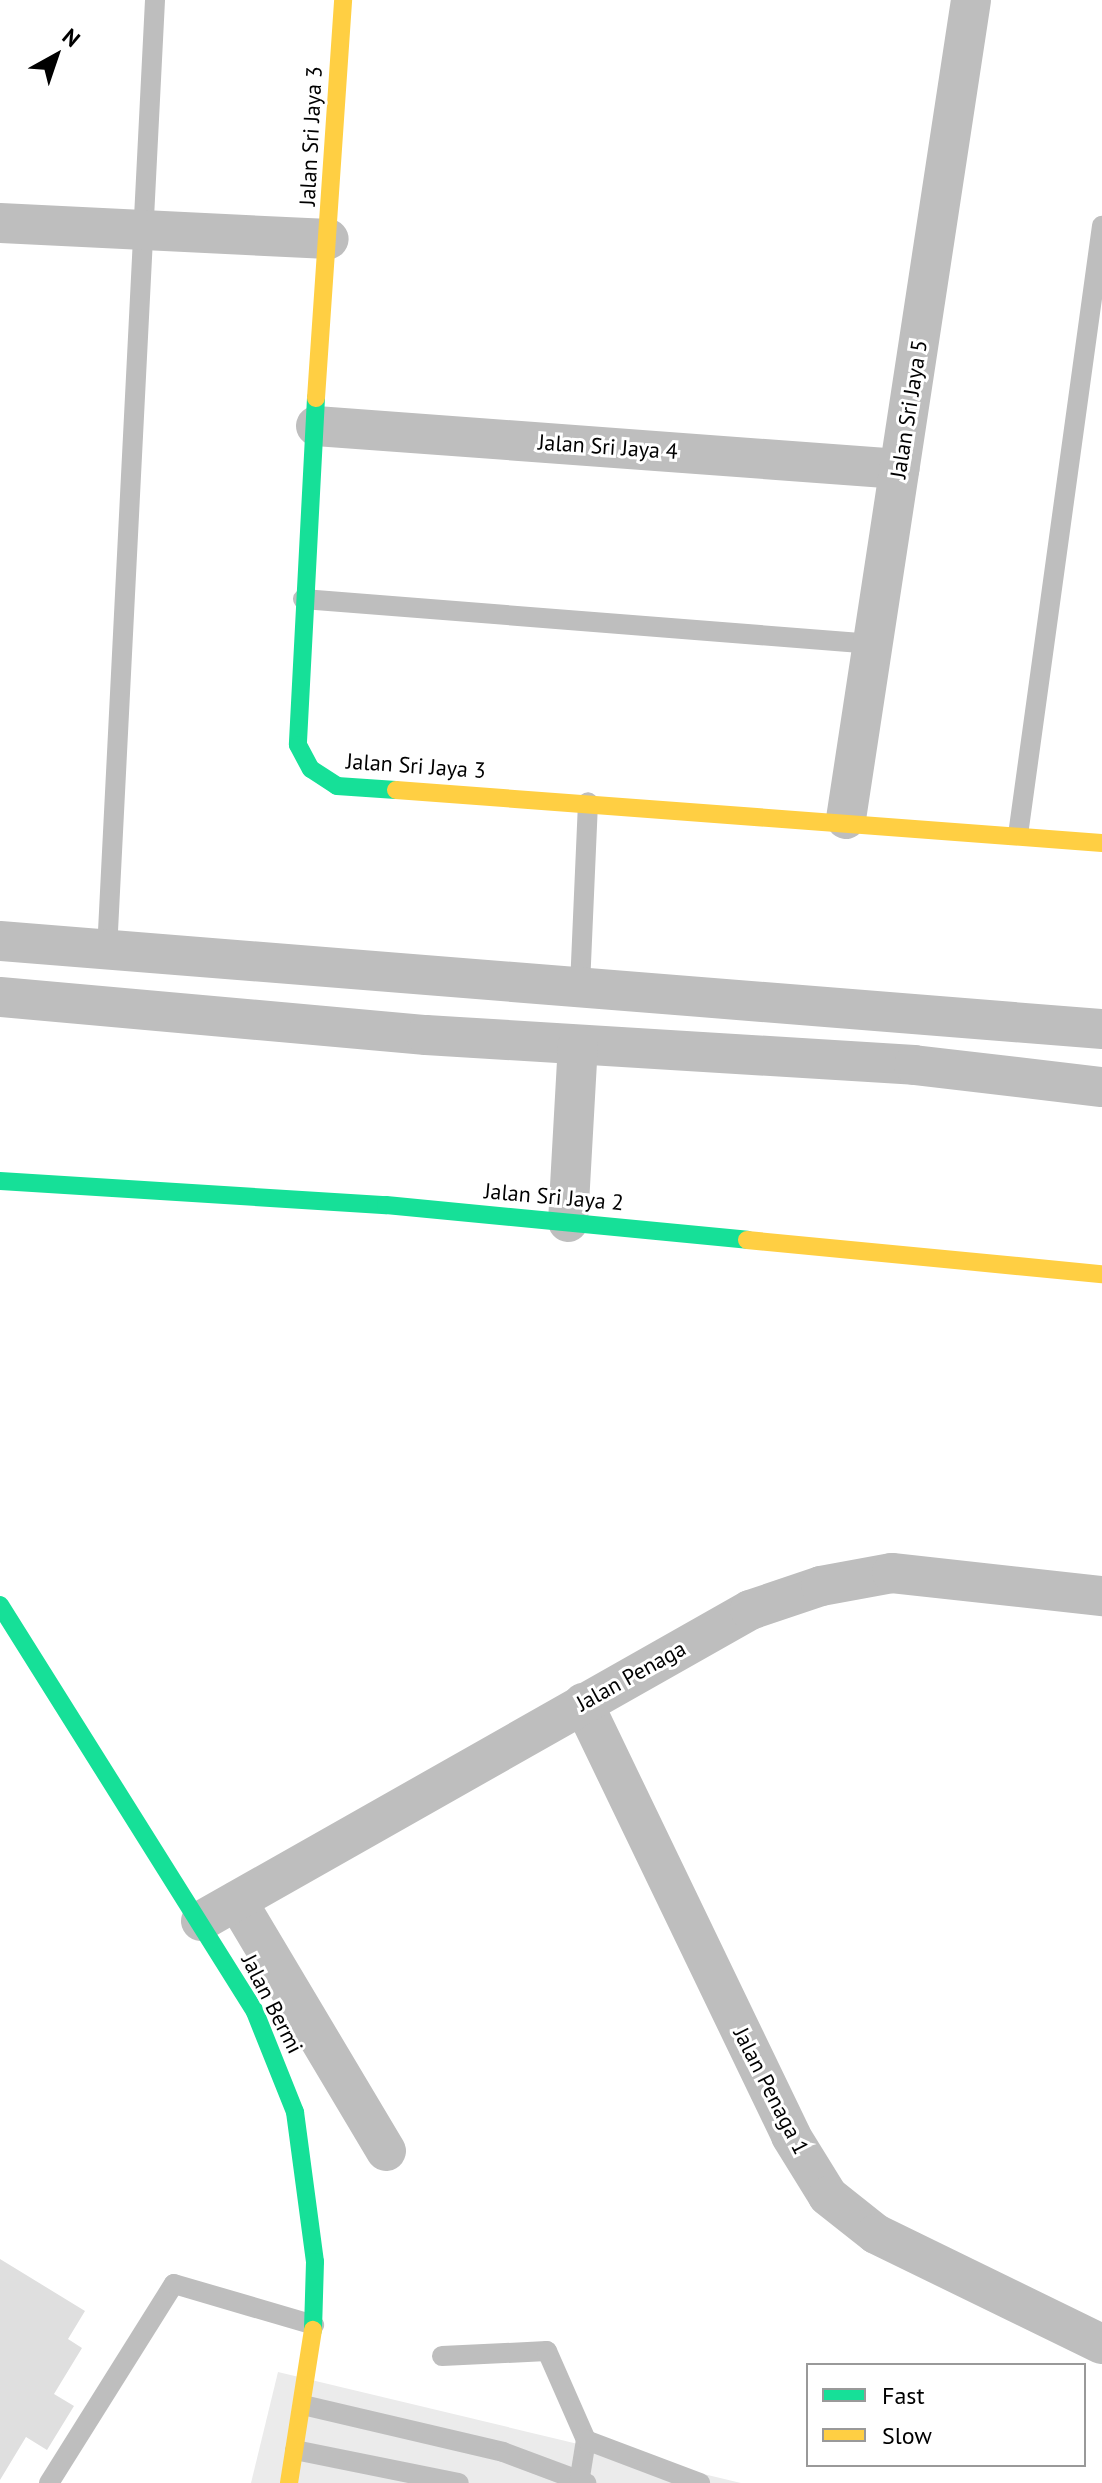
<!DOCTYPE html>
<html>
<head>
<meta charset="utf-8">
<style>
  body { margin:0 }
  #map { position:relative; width:1102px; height:2483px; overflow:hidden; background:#fff; font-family:"PT Sans",sans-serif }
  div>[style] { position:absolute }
  .green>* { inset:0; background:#ebebeb }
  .building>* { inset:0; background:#dfdfdf }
  .lane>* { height:20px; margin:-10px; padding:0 10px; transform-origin:10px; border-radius:10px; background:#bebebe }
  .street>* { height:40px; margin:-20px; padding:0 20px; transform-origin:20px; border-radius:20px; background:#bebebe }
  .fast>* { height:18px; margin:-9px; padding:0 9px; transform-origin:9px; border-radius:9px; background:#16e098 }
  .slow>* { height:18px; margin:-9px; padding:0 9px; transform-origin:9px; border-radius:9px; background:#ffcf43 }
  span { translate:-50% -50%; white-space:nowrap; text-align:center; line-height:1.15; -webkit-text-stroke:6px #fff; paint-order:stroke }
  .street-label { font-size:22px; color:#000 }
  .legend { position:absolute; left:806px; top:2363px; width:280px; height:104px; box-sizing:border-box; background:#fff; border:2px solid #999; margin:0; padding:10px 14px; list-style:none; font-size:24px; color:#000 }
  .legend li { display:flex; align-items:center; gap:16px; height:40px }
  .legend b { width:40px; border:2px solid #999 }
  .north { position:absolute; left:16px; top:16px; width:80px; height:80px; -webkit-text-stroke:6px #fff; paint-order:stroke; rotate:40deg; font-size:22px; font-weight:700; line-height:32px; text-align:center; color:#000 }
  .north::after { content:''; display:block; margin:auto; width:28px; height:36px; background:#000; clip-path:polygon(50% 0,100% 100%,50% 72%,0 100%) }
</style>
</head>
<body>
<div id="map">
  <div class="green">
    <div style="clip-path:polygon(278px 2372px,741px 2483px,251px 2483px)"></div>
  </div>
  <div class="building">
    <div style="clip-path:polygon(0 2259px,85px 2311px,68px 2339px,82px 2348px,54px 2394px,74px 2406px,47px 2450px,26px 2437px,0 2480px)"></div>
  </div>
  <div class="lane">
    <div style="left:303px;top:599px;width:572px;rotate:4.51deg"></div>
    <div style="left:1018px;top:835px;width:615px;rotate:-82.15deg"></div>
    <div style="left:107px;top:951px;width:952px;rotate:-87.11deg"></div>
    <div style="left:580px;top:986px;width:184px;rotate:-87.5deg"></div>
    <div style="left:442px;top:2356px;width:105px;rotate:-2.7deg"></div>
    <div style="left:547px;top:2351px;width:97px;rotate:66.3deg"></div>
    <div style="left:303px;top:2405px;width:205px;rotate:13.2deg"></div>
    <div style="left:503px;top:2452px;width:89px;rotate:20.5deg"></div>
    <div style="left:295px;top:2450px;width:167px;rotate:11.4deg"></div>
    <div style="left:49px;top:2483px;width:235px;rotate:-57.9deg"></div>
    <div style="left:174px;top:2284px;width:146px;rotate:16.3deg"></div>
    <div style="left:579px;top:2483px;width:44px;rotate:-80.8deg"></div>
    <div style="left:586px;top:2440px;width:122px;rotate:20.7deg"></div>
  </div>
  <div class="street">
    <div style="left:0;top:223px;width:329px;rotate:2.8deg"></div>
    <div style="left:316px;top:426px;width:585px;rotate:4.22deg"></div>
    <div style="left:846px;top:819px;width:828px;rotate:-81.32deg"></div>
    <div style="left:0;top:941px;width:1106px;rotate:4.57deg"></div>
    <div style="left:0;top:997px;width:428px;rotate:5.1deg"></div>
    <div style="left:426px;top:1035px;width:489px;rotate:3.5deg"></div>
    <div style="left:914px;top:1065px;width:189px;rotate:6.7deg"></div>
    <div style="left:568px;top:1222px;width:177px;rotate:-86.8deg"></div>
    <div style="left:583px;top:1703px;width:480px;rotate:64.3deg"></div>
    <div style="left:791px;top:2136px;width:70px;rotate:58.3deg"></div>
    <div style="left:828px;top:2196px;width:61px;rotate:38.4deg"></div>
    <div style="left:876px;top:2234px;width:251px;rotate:26deg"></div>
    <div style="left:237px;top:1901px;width:291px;rotate:59.2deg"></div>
    <div style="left:201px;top:1921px;width:631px;rotate:-29.53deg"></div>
    <div style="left:750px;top:1610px;width:75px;rotate:-18.7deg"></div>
    <div style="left:821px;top:1586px;width:72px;rotate:-10.4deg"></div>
    <div style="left:892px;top:1573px;width:211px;rotate:6.3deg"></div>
  </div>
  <div class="fast">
    <div style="left:316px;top:398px;width:347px;rotate:93deg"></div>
    <div style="left:298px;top:745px;width:27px;rotate:62deg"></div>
    <div style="left:311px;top:769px;width:31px;rotate:33deg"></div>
    <div style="left:337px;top:786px;width:59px;rotate:3.9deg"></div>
    <div style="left:0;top:1181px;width:387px;rotate:3.6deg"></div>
    <div style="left:386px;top:1205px;width:363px;rotate:5.5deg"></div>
    <div style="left:0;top:1605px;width:480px;rotate:57.9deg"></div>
    <div style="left:255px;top:2012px;width:108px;rotate:68.2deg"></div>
    <div style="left:295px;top:2112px;width:151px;rotate:82.4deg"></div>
    <div style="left:315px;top:2262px;width:68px;rotate:91.7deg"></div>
  </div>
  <div class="slow">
    <div style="left:316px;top:398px;width:399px;rotate:-86.1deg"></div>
    <div style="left:396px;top:790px;width:708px;rotate:4.29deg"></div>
    <div style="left:747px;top:1240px;width:357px;rotate:5.5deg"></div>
    <div style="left:289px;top:2483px;width:155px;rotate:-81.1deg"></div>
  </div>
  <div class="street-label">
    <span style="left:311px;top:136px;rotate:-87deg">Jalan Sri Jaya 3</span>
    <span style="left:909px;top:409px;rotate:-81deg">Jalan Sri Jaya 5</span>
    <span style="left:608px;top:447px;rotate:4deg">Jalan Sri Jaya 4</span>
    <span style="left:416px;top:766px;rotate:4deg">Jalan Sri Jaya 3</span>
    <span style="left:554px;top:1197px;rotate:5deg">Jalan Sri Jaya 2</span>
    <span style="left:631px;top:1676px;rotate:-29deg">Jalan Penaga</span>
    <span style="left:272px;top:2004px;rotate:63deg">Jalan Bermi</span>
    <span style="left:771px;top:2091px;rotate:63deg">Jalan Penaga 1</span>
  </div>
  <ul class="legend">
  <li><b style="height:10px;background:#16e098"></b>Fast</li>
  <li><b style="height:10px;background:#ffcf43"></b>Slow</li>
  </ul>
  <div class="north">N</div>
</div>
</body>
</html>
